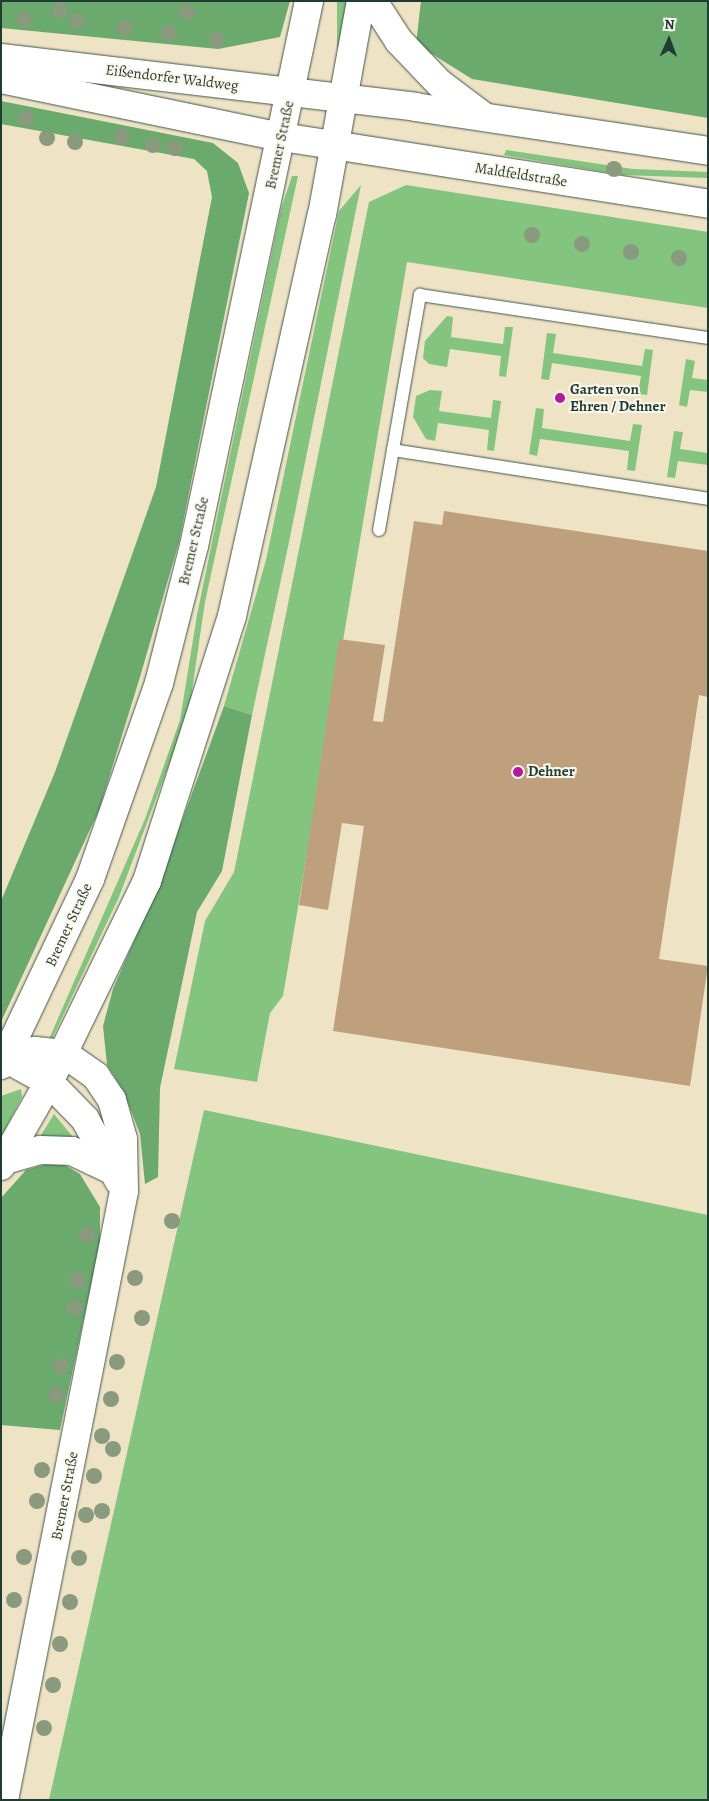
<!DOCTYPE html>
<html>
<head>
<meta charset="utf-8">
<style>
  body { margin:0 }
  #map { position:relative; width:709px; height:1801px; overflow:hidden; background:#efe3c5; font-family:Alegreya,serif }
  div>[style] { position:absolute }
  .green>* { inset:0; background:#83c57e; transform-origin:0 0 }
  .forest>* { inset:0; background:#6aaa6d }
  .building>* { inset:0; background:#bea17c }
  .roads { filter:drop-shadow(0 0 1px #3e564a) drop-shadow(0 0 1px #3e564a) }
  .service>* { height:12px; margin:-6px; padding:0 6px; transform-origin:6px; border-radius:6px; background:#fff }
  .secondary>* { height:28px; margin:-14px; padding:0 14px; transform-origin:14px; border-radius:14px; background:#fff }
  .primary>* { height:28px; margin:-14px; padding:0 14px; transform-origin:14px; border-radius:14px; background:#fff }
  .motorway>* { height:28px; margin:-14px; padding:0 14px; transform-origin:14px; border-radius:14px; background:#fff }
  .trees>* { width:16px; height:16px; margin:-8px; border-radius:50%; background:#8a9a7f }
  .dots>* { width:14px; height:14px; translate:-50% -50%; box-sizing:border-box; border:2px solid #fbf7ec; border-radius:50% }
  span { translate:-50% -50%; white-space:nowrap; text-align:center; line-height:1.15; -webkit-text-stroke:4px #fbf7ec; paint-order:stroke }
  .street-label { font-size:15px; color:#1f3d34 }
  .poi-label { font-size:15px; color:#1f3d34; font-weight:700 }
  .left { translate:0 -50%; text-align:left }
  .frame { position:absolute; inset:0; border:2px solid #1f3d34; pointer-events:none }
  .north { position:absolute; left:644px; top:15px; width:50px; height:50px; -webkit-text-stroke:4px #fbf7ec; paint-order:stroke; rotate:2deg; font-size:14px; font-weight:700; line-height:20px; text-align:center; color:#1f3d34 }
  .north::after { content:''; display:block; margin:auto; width:18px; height:22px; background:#1f3d34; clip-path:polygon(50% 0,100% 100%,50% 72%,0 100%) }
</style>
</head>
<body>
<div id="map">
  <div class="green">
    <div style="left:337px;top:1px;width:11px;height:48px"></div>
    <div style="clip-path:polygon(506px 150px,633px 169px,708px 172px,708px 178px,623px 175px,504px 155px)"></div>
    <div style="clip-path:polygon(292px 176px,298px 176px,205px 602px,189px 711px,119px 897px,51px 1041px,49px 1039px,145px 819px,180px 720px,197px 615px,281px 209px)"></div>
    <div style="clip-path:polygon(361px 185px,289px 542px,252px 715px,224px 706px,266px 560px,339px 211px)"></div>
    <div style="clip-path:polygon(406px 185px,708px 232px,708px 308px,407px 262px,283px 996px,270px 1013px,257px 1082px,174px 1069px,205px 921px,234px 872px,369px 202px)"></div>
    <div style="clip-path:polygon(447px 316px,453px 317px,451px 337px,503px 344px,505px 327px,513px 327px,506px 377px,499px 376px,501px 356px,450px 349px,447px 367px,429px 364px,423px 358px,425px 341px)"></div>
    <div style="clip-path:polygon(547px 333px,556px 334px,553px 353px,642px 366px,645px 349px,653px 350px,647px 395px,638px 394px,641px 376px,552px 363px,549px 380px,541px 379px)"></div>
    <div style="clip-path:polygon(686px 359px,695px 361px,692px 378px,708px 380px,708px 392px,690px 390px,687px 407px,679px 405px)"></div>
    <div style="clip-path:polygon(430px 390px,442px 391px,439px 411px,491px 418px,493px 400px,501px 401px,494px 451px,487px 450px,489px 430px,438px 423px,435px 441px,426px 439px,413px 417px,416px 396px)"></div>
    <div style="clip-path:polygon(536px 408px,544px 409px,542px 428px,630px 441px,633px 424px,642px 425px,635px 471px,627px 470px,629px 451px,540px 439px,537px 456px,529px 454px)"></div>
    <div style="clip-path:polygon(674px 431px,683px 432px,680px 449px,708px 453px,708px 465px,678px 461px,675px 478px,667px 477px)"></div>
    <div style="clip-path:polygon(21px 1089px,22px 1097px,1px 1137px,1px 1096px)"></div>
    <div style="clip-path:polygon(204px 1110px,708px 1215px,708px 1800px,49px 1800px)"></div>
    <div style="clip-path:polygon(54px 1114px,77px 1142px,38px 1140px)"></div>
  </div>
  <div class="forest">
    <div style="clip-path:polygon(1px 1px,290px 1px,280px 37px,218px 49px,1px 28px)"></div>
    <div style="clip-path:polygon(421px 1px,708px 1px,708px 118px,472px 79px,416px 44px)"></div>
    <div style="clip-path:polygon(1px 101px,213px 143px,238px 163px,249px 193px,179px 542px,140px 677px,99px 810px,1px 1022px,1px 901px,55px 772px,156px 487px,212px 197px,207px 171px,194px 159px,1px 124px)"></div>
    <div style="clip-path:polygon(224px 706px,252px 715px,222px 871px,197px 912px,160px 1088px,158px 1177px,145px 1184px,140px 1134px,123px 1090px,107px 1065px,103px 1026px,113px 989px,159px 884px)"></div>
    <div style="clip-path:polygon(47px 1164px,65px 1165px,80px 1174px,100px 1207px,100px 1242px,60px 1430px,1px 1425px,1px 1198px,26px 1170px)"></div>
  </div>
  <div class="building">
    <div style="clip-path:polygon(444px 511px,708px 551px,708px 697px,699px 695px,659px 959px,708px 966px,690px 1086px,333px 1031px,364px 826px,342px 823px,328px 910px,299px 905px,339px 639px,385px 645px,373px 721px,383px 722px,414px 521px,442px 525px)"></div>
  </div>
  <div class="roads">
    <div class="service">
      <div style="left:393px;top:450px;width:319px;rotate:8.8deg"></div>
      <div style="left:379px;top:530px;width:239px;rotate:-80.1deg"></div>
      <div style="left:420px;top:295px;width:291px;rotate:8.5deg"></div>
    </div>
    <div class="secondary">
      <div style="left:373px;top:1px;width:48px;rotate:57deg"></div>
      <div style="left:399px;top:41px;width:58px;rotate:46.4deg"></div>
      <div style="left:439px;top:83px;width:55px;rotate:36.9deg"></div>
      <div style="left:1px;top:58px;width:417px;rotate:6.7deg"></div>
      <div style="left:415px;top:107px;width:296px;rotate:8.5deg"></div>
      <div style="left:1px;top:79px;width:287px;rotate:11.7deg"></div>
      <div style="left:282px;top:137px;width:431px;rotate:8.9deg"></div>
      <div style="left:5px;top:1058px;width:50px;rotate:28.6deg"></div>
      <div style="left:49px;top:1082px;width:52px;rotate:45.8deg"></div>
      <div style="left:85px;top:1119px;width:71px;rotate:61.3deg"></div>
      <div style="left:5px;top:1160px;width:37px;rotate:-16deg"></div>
      <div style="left:41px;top:1150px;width:31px;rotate:2deg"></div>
      <div style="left:72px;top:1151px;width:49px;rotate:25.5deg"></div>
      <div style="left:4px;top:1800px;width:621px;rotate:-78.85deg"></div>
      <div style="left:124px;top:1191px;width:52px;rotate:-91.1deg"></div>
      <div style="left:123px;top:1139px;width:41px;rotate:-105.8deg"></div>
      <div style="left:112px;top:1100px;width:29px;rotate:-124deg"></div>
      <div style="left:96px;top:1076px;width:38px;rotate:-145deg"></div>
      <div style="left:65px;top:1054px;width:30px;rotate:-174deg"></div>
      <div style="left:35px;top:1051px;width:31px;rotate:167deg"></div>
    </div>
    <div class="primary">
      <div style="left:5px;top:1058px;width:198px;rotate:-64.6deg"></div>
      <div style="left:90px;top:879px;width:208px;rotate:-70.6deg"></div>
      <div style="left:159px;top:683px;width:141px;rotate:-75.7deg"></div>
      <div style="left:194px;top:546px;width:557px;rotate:-78.08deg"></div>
      <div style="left:49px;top:1082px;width:224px;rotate:-64deg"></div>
      <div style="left:147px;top:881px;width:278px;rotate:-72.2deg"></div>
      <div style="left:232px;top:616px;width:411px;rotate:-77.4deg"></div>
      <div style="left:322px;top:215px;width:218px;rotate:-79.7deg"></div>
    </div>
    <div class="motorway">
      <div style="left:1px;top:1065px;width:8px;rotate:-60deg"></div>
      <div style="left:1px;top:1166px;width:97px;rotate:-60.3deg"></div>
    </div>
  </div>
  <div class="trees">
    <div style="left:60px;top:10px"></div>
    <div style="left:187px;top:12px"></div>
    <div style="left:24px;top:19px"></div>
    <div style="left:77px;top:21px"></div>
    <div style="left:125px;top:28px"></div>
    <div style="left:169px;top:33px"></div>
    <div style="left:217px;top:40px"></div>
    <div style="left:26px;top:118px"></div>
    <div style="left:122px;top:137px"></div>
    <div style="left:47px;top:138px"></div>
    <div style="left:75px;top:142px"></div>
    <div style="left:153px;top:145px"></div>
    <div style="left:175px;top:148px"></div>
    <div style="left:614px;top:169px"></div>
    <div style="left:532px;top:235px"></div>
    <div style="left:582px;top:244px"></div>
    <div style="left:631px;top:252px"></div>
    <div style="left:679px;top:258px"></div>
    <div style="left:172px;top:1221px"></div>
    <div style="left:87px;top:1235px"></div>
    <div style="left:135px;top:1278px"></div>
    <div style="left:78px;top:1280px"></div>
    <div style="left:74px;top:1308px"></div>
    <div style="left:142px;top:1318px"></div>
    <div style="left:117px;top:1362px"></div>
    <div style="left:61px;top:1366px"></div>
    <div style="left:56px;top:1395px"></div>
    <div style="left:111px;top:1399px"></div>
    <div style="left:102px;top:1436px"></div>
    <div style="left:113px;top:1449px"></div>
    <div style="left:42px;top:1470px"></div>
    <div style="left:94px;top:1476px"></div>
    <div style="left:37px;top:1501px"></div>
    <div style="left:102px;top:1511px"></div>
    <div style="left:86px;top:1515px"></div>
    <div style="left:24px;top:1557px"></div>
    <div style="left:79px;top:1558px"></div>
    <div style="left:14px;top:1600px"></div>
    <div style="left:70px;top:1602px"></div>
    <div style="left:60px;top:1644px"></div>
    <div style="left:53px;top:1685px"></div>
    <div style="left:44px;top:1728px"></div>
  </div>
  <div class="dots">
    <div style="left:560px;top:398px;background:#b5179e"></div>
    <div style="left:518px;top:772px;background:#b5179e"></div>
  </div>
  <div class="street-label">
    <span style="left:172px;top:78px;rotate:7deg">Eißendorfer Waldweg</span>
    <span style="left:280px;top:145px;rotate:-78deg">Bremer Straße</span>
    <span style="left:521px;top:175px;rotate:9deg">Maldfeldstraße</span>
    <span style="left:194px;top:541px;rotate:-77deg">Bremer Straße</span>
    <span style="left:69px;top:925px;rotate:-65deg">Bremer Straße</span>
    <span style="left:65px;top:1496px;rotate:-79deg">Bremer Straße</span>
  </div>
  <div class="poi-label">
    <span class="left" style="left:570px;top:398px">Garten von<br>Ehren / Dehner</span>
    <span class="left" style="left:528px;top:772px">Dehner</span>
  </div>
  <div class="frame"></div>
  <div class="north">N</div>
</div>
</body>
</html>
